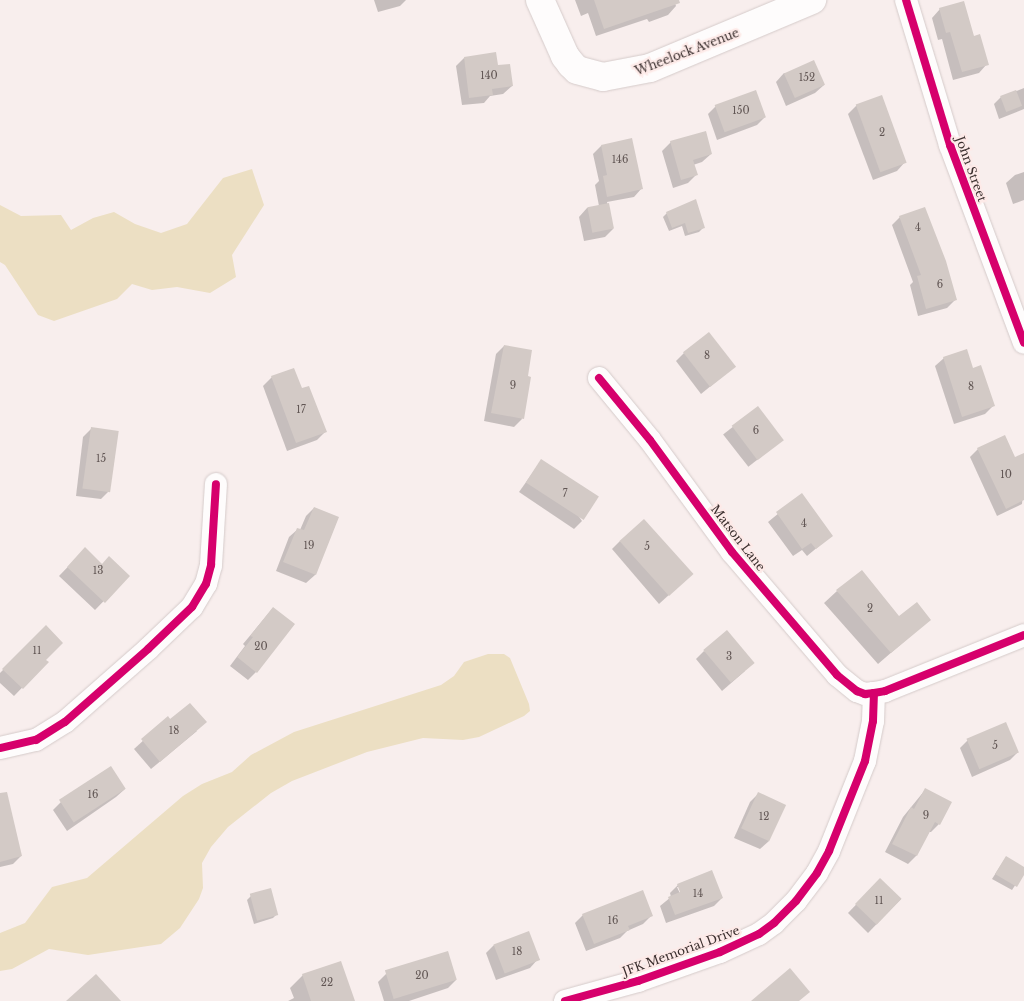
<!DOCTYPE html>
<html>
<head>
<meta charset="utf-8">
<style>
  body { margin:0 }
  #map { position:relative; width:1024px; height:1001px; overflow:hidden; background:#f8eeed; font-family:"Libre Baskerville",serif }
  div>[style] { position:absolute }
  .green>* { inset:0; background:#ecdfc3 }
  .shadow>* { inset:0; background:#0003; transform-origin:0 0 }
  .building>* { inset:0; background:#d3cac6; transform-origin:0 0 }
  .roads { filter:drop-shadow(0 0 1px #d5cbca) drop-shadow(0 0 1px #d5cbca) }
  .minor>* { height:22px; margin:-11px; padding:0 11px; transform-origin:11px; border-radius:11px; background:#fefcfc }
  .tertiary>* { height:28px; margin:-14px; padding:0 14px; transform-origin:14px; border-radius:14px; background:#fefcfc }
  .cycleway>* { height:8px; margin:-4px; padding:0 4px; transform-origin:4px; border-radius:4px; background:#d6006c }
  span { translate:-50% -50%; white-space:nowrap; text-align:center; line-height:1.15; -webkit-text-stroke:4.5px #fdeae8; paint-order:stroke }
  .number-label { font-size:10px; color:#615654 }
  .number-label span { -webkit-text-stroke-width:0 }
  .street-label { font-size:12px; color:#3b2f2e }
</style>
</head>
<body>
<div id="map">
  <div class="green">
    <div style="clip-path:polygon(252px 169px,264px 205px,232px 255px,236px 277px,210px 293px,177px 287px,152px 290px,132px 284px,117px 299px,54px 321px,38px 315px,5px 265px,0 262px,0 205px,21px 216px,61px 215px,71px 230px,93px 218px,114px 212px,135px 224px,161px 233px,187px 224px,223px 178px)"></div>
    <div style="clip-path:polygon(488px 654px,504px 654px,510px 658px,529px 704px,530px 711px,524px 716px,479px 737px,463px 740px,423px 738px,367px 752px,292px 781px,271px 793px,228px 827px,211px 847px,202px 863px,203px 888px,199px 899px,180px 928px,161px 944px,88px 955px,49px 949px,12px 969px,0 971px,0 933px,25px 923px,52px 887px,87px 878px,183px 796px,202px 784px,232px 772px,251px 755px,294px 732px,441px 685px,454px 676px,464px 662px)"></div>
  </div>
  <div class="shadow">
    <div style="clip-path:polygon(374px 0,406px 0,400px 6px,378px 12px)"></div>
    <div style="clip-path:polygon(575px 0,674px 0,676px 6px,668px 15px,649px 22px,647px 19px,596px 36px,588px 13px,581px 16px)"></div>
    <div style="clip-path:polygon(940px 9px,987px 64px,979px 73px,953px 80px,942px 39px,938px 40px,932px 18px)"></div>
    <div style="clip-path:polygon(464px 58px,497px 67px,512px 86px,503px 94px,490px 96px,484px 103px,462px 105px,456px 66px)"></div>
    <div style="clip-path:polygon(784px 73px,824px 85px,815px 93px,786px 106px,776px 82px)"></div>
    <div style="clip-path:polygon(1024px 88px,1024px 109px,999px 119px,994px 104px,1001px 97px)"></div>
    <div style="clip-path:polygon(857px 105px,905px 162px,897px 171px,873px 180px,848px 114px)"></div>
    <div style="clip-path:polygon(716px 106px,765px 117px,757px 125px,717px 140px,708px 114px)"></div>
    <div style="clip-path:polygon(631px 140px,642px 188px,634px 197px,607px 202px,613px 229px,605px 237px,584px 241px,579px 217px,587px 208px,599px 206px,595px 185px,599px 181px,593px 154px,601px 146px)"></div>
    <div style="clip-path:polygon(671px 142px,711px 154px,702px 162px,693px 165px,696px 175px,688px 183px,673px 188px,662px 151px)"></div>
    <div style="clip-path:polygon(1024px 172px,1024px 200px,1013px 204px,1006px 183px,1015px 175px)"></div>
    <div style="clip-path:polygon(667px 213px,703px 228px,699px 232px,685px 236px,682px 226px,669px 231px,663px 217px)"></div>
    <div style="clip-path:polygon(900px 217px,956px 299px,947px 308px,918px 316px,910px 285px,913px 282px,892px 225px)"></div>
    <div style="clip-path:polygon(504px 346px,522px 419px,514px 427px,484px 421px,496px 354px)"></div>
    <div style="clip-path:polygon(684px 353px,734px 367px,701px 394px,676px 361px)"></div>
    <div style="clip-path:polygon(944px 358px,973px 369px,993px 406px,985px 414px,954px 424px,935px 366px)"></div>
    <div style="clip-path:polygon(272px 377px,301px 390px,325px 432px,317px 440px,287px 451px,263px 386px)"></div>
    <div style="left:757px;top:408px;width:41px;height:43px;rotate:52deg"></div>
    <div style="clip-path:polygon(92px 428px,109px 491px,101px 499px,76px 496px,83px 437px)"></div>
    <div style="clip-path:polygon(978px 449px,1024px 481px,1022px 504px,997px 516px,970px 457px)"></div>
    <div style="clip-path:polygon(541px 461px,582px 521px,574px 529px,519px 492px)"></div>
    <div style="clip-path:polygon(801px 495px,831px 536px,807px 556px,802px 550px,793px 556px,768px 522px)"></div>
    <div style="clip-path:polygon(314px 508px,338px 518px,315px 575px,306px 583px,276px 571px,289px 537px,298px 529px,300px 530px,306px 516px)"></div>
    <div style="clip-path:polygon(620px 541px,683px 582px,659px 604px,612px 549px)"></div>
    <div style="clip-path:polygon(85px 549px,102px 565px,128px 576px,95px 610px,59px 576px)"></div>
    <div style="clip-path:polygon(837px 591px,899px 618px,929px 620px,878px 664px,824px 603px)"></div>
    <div style="clip-path:polygon(273px 608px,256px 672px,248px 680px,230px 666px,245px 646px,243px 644px)"></div>
    <div style="clip-path:polygon(46px 627px,45px 660px,47px 662px,14px 696px,0 683px,0 673px)"></div>
    <div style="clip-path:polygon(704px 651px,745px 671px,722px 691px,696px 659px)"></div>
    <div style="clip-path:polygon(168px 718px,197px 731px,151px 769px,134px 749px)"></div>
    <div style="clip-path:polygon(968px 740px,1018px 752px,1010px 760px,972px 777px,960px 748px)"></div>
    <div style="clip-path:polygon(125px 789px,116px 797px,67px 831px,53px 810px,61px 802px)"></div>
    <div style="clip-path:polygon(925px 790px,939px 824px,931px 832px,929px 832px,916px 856px,908px 864px,885px 852px,903px 817px)"></div>
    <div style="clip-path:polygon(758px 794px,769px 841px,760px 849px,734px 838px,750px 802px)"></div>
    <div style="clip-path:polygon(0 802px,21px 856px,13px 864px,0 867px)"></div>
    <div style="clip-path:polygon(1006px 857px,1024px 868px,1024px 872px,1012px 890px,992px 879px)"></div>
    <div style="clip-path:polygon(evenodd,678px 885px,722px 898px,714px 906px,666px 923px,660px 906px,671px 897px,670px 893px,678px 885px,677px 887px,680px 887px,682px 898px,677px 887px)"></div>
    <div style="clip-path:polygon(872px 888px,901px 899px,868px 933px,848px 913px)"></div>
    <div style="clip-path:polygon(251px 896px,277px 914px,273px 918px,254px 924px,247px 900px)"></div>
    <div style="clip-path:polygon(583px 915px,651px 916px,643px 924px,627px 931px,620px 938px,586px 951px,575px 923px)"></div>
    <div style="clip-path:polygon(494px 945px,538px 959px,530px 968px,496px 980px,486px 953px)"></div>
    <div style="clip-path:polygon(386px 974px,456px 980px,448px 988px,409px 1001px,384px 1001px,378px 982px)"></div>
    <div style="clip-path:polygon(303px 975px,353px 1001px,288px 1001px,294px 998px,290px 988px)"></div>
  </div>
  <div class="building">
    <div style="clip-path:polygon(594px 0,679px 0,680px 3px,604px 29px)"></div>
    <div style="clip-path:polygon(964px 1px,974px 36px,980px 34px,989px 65px,962px 72px,950px 32px,946px 33px,939px 8px)"></div>
    <div style="clip-path:polygon(496px 52px,498px 65px,510px 64px,513px 86px,492px 89px,493px 95px,469px 98px,464px 57px)"></div>
    <div style="left:814px;top:60px;width:27px;height:33px;rotate:66deg"></div>
    <div style="left:756px;top:90px;width:29px;height:44px;rotate:70deg"></div>
    <div style="left:1016px;top:90px;width:17px;height:17px;rotate:69deg"></div>
    <div style="left:882px;top:95px;width:72px;height:28px;rotate:70deg"></div>
    <div style="clip-path:polygon(706px 131px,712px 154px,693px 160px,698px 175px,681px 180px,670px 141px)"></div>
    <div style="clip-path:polygon(632px 138px,643px 189px,607px 197px,603px 176px,607px 175px,601px 145px)"></div>
    <div style="clip-path:polygon(696px 199px,705px 228px,688px 233px,685px 223px,672px 228px,666px 212px)"></div>
    <div style="left:609px;top:203px;width:26px;height:22px;rotate:79deg"></div>
    <div style="clip-path:polygon(925px 207px,946px 261px,957px 300px,926px 309px,917px 276px,921px 275px,899px 216px)"></div>
    <div style="left:709px;top:332px;width:44px;height:33px;rotate:52deg"></div>
    <div style="clip-path:polygon(504px 345px,532px 350px,528px 376px,531px 377px,524px 419px,491px 413px)"></div>
    <div style="clip-path:polygon(967px 349px,973px 368px,981px 365px,995px 406px,962px 417px,943px 357px)"></div>
    <div style="clip-path:polygon(294px 368px,302px 388px,309px 386px,327px 432px,296px 443px,271px 376px)"></div>
    <div style="left:758px;top:406px;width:43px;height:33px;rotate:53deg"></div>
    <div style="left:91px;top:427px;width:28px;height:62px;rotate:8deg"></div>
    <div style="clip-path:polygon(1005px 435px,1015px 457px,1024px 453px,1024px 500px,1006px 509px,977px 448px)"></div>
    <div style="left:541px;top:459px;width:69px;height:28px;rotate:33deg"></div>
    <div style="clip-path:polygon(802px 493px,833px 536px,816px 549px,811px 543px,802px 549px,776px 512px)"></div>
    <div style="clip-path:polygon(314px 507px,339px 517px,316px 575px,283px 562px,297px 528px,304px 530px)"></div>
    <div style="left:644px;top:519px;width:74px;height:33px;rotate:48deg"></div>
    <div style="clip-path:polygon(85px 547px,102px 564px,109px 556px,130px 576px,105px 603px,67px 567px)"></div>
    <div style="clip-path:polygon(862px 570px,899px 616px,917px 602px,931px 620px,891px 653px,836px 590px)"></div>
    <div style="clip-path:polygon(273px 607px,295px 624px,257px 673px,237px 657px,253px 637px,250px 636px)"></div>
    <div style="clip-path:polygon(46px 625px,63px 643px,46px 660px,49px 662px,23px 689px,2px 669px)"></div>
    <div style="left:727px;top:630px;width:43px;height:31px;rotate:50deg"></div>
    <div style="clip-path:polygon(190px 703px,207px 722px,160px 762px,141px 739px,168px 716px,170px 719px)"></div>
    <div style="left:1006px;top:722px;width:33px;height:43px;rotate:67deg"></div>
    <div style="left:111px;top:766px;width:27px;height:62px;rotate:57deg"></div>
    <div style="clip-path:polygon(925px 788px,952px 802px,940px 825px,935px 822px,917px 856px,892px 844px,911px 807px,914px 809px)"></div>
    <div style="clip-path:polygon(7px 792px,22px 856px,0 862px,0 793px)"></div>
    <div style="left:758px;top:792px;width:31px;height:40px;rotate:25deg"></div>
    <div style="clip-path:polygon(1006px 856px,1024px 867px,1024px 875px,1017px 887px,995px 874px)"></div>
    <div style="clip-path:polygon(712px 870px,723px 898px,675px 915px,668px 897px,680px 892px,677px 884px)"></div>
    <div style="left:880px;top:878px;width:30px;height:36px;rotate:44deg"></div>
    <div style="left:271px;top:888px;width:28px;height:22px;rotate:75deg"></div>
    <div style="clip-path:polygon(643px 890px,653px 916px,628px 926px,630px 930px,594px 944px,582px 914px)"></div>
    <div style="left:529px;top:931px;width:31px;height:38px;rotate:69deg"></div>
    <div style="left:448px;top:951px;width:30px;height:66px;rotate:73deg"></div>
    <div style="clip-path:polygon(341px 961px,355px 1001px,311px 1001px,302px 974px)"></div>
    <div style="clip-path:polygon(790px 968px,810px 992px,799px 1001px,751px 1001px)"></div>
    <div style="clip-path:polygon(96px 974px,121px 1001px,66px 1001px)"></div>
  </div>
  <div class="roads">
    <div class="minor">
      <div style="left:906px;top:0;width:152px;rotate:73.1deg"></div>
      <div style="left:950px;top:145px;width:211px;rotate:69.5deg"></div>
      <div style="left:599px;top:378px;width:80px;rotate:50.6deg"></div>
      <div style="left:650px;top:440px;width:139px;rotate:53.8deg"></div>
      <div style="left:732px;top:552px;width:162px;rotate:49.5deg"></div>
      <div style="left:837px;top:675px;width:26px;rotate:39deg"></div>
      <div style="left:857px;top:691px;width:9px;rotate:21deg"></div>
      <div style="left:865px;top:694px;width:9px;rotate:-6deg"></div>
      <div style="left:0;top:748px;width:37px;rotate:-13deg"></div>
      <div style="left:36px;top:740px;width:34px;rotate:-32deg"></div>
      <div style="left:65px;top:722px;width:111px;rotate:-41.3deg"></div>
      <div style="left:148px;top:649px;width:61px;rotate:-43.7deg"></div>
      <div style="left:192px;top:607px;width:27px;rotate:-59deg"></div>
      <div style="left:206px;top:584px;width:20px;rotate:-75deg"></div>
      <div style="left:211px;top:565px;width:81px;rotate:-86.5deg"></div>
      <div style="left:565px;top:1001px;width:76px;rotate:-15.3deg"></div>
      <div style="left:638px;top:981px;width:87px;rotate:-19.5deg"></div>
      <div style="left:720px;top:952px;width:43px;rotate:-24.8deg"></div>
      <div style="left:759px;top:934px;width:19px;rotate:-36deg"></div>
      <div style="left:774px;top:923px;width:31px;rotate:-45deg"></div>
      <div style="left:796px;top:901px;width:35px;rotate:-53deg"></div>
      <div style="left:817px;top:873px;width:25px;rotate:-61deg"></div>
      <div style="left:829px;top:851px;width:97px;rotate:-68.2deg"></div>
      <div style="left:865px;top:761px;width:41px;rotate:-78.7deg"></div>
      <div style="left:873px;top:721px;width:28px;rotate:-88deg"></div>
      <div style="left:874px;top:693px;width:11px;rotate:-10deg"></div>
      <div style="left:885px;top:691px;width:150px;rotate:-21.9deg"></div>
    </div>
    <div class="tertiary">
      <div style="left:540px;top:0;width:61px;rotate:65.9deg"></div>
      <div style="left:565px;top:56px;width:10px;rotate:53deg"></div>
      <div style="left:571px;top:64px;width:8px;rotate:45deg"></div>
      <div style="left:577px;top:70px;width:27px;rotate:15deg"></div>
      <div style="left:603px;top:77px;width:48px;rotate:-10.8deg"></div>
      <div style="left:650px;top:68px;width:176px;rotate:-22.8deg"></div>
    </div>
  </div>
  <div class="cycleway">
    <div style="left:906px;top:0;width:152px;rotate:73.1deg"></div>
    <div style="left:950px;top:145px;width:211px;rotate:69.5deg"></div>
    <div style="left:599px;top:378px;width:80px;rotate:50.6deg"></div>
    <div style="left:650px;top:440px;width:139px;rotate:53.8deg"></div>
    <div style="left:732px;top:552px;width:162px;rotate:49.5deg"></div>
    <div style="left:837px;top:675px;width:26px;rotate:39deg"></div>
    <div style="left:857px;top:691px;width:9px;rotate:21deg"></div>
    <div style="left:865px;top:694px;width:9px;rotate:-6deg"></div>
    <div style="left:0;top:748px;width:37px;rotate:-13deg"></div>
    <div style="left:36px;top:740px;width:34px;rotate:-32deg"></div>
    <div style="left:65px;top:722px;width:111px;rotate:-41.3deg"></div>
    <div style="left:148px;top:649px;width:61px;rotate:-43.7deg"></div>
    <div style="left:192px;top:607px;width:27px;rotate:-59deg"></div>
    <div style="left:206px;top:584px;width:20px;rotate:-75deg"></div>
    <div style="left:211px;top:565px;width:81px;rotate:-86.5deg"></div>
    <div style="left:565px;top:1001px;width:76px;rotate:-15.3deg"></div>
    <div style="left:638px;top:981px;width:87px;rotate:-19.5deg"></div>
    <div style="left:720px;top:952px;width:43px;rotate:-24.8deg"></div>
    <div style="left:759px;top:934px;width:19px;rotate:-36deg"></div>
    <div style="left:774px;top:923px;width:31px;rotate:-45deg"></div>
    <div style="left:796px;top:901px;width:35px;rotate:-53deg"></div>
    <div style="left:817px;top:873px;width:25px;rotate:-61deg"></div>
    <div style="left:829px;top:851px;width:97px;rotate:-68.2deg"></div>
    <div style="left:865px;top:761px;width:41px;rotate:-78.7deg"></div>
    <div style="left:873px;top:721px;width:28px;rotate:-88deg"></div>
    <div style="left:874px;top:693px;width:11px;rotate:-10deg"></div>
    <div style="left:885px;top:691px;width:150px;rotate:-21.9deg"></div>
  </div>
  <div class="number-label">
    <span style="left:489px;top:76px">140</span>
    <span style="left:807px;top:78px">152</span>
    <span style="left:741px;top:111px">150</span>
    <span style="left:882px;top:133px">2</span>
    <span style="left:620px;top:160px">146</span>
    <span style="left:918px;top:228px">4</span>
    <span style="left:940px;top:285px">6</span>
    <span style="left:707px;top:356px">8</span>
    <span style="left:513px;top:386px">9</span>
    <span style="left:971px;top:387px">8</span>
    <span style="left:301px;top:410px">17</span>
    <span style="left:756px;top:431px">6</span>
    <span style="left:101px;top:459px">15</span>
    <span style="left:1006px;top:475px">10</span>
    <span style="left:565px;top:494px">7</span>
    <span style="left:804px;top:524px">4</span>
    <span style="left:309px;top:546px">19</span>
    <span style="left:647px;top:547px">5</span>
    <span style="left:98px;top:571px">13</span>
    <span style="left:870px;top:609px">2</span>
    <span style="left:261px;top:647px">20</span>
    <span style="left:37px;top:651px">11</span>
    <span style="left:729px;top:657px">3</span>
    <span style="left:174px;top:731px">18</span>
    <span style="left:995px;top:746px">5</span>
    <span style="left:93px;top:795px">16</span>
    <span style="left:926px;top:816px">9</span>
    <span style="left:764px;top:817px">12</span>
    <span style="left:698px;top:894px">14</span>
    <span style="left:879px;top:901px">11</span>
    <span style="left:613px;top:921px">16</span>
    <span style="left:517px;top:952px">18</span>
    <span style="left:422px;top:976px">20</span>
    <span style="left:327px;top:983px">22</span>
  </div>
  <div class="street-label">
    <span style="left:687px;top:52px;rotate:-21deg">Wheelock Avenue</span>
    <span style="left:971px;top:169px;rotate:70deg">John Street</span>
    <span style="left:738px;top:538px;rotate:52deg">Matson Lane</span>
    <span style="left:681px;top:951px;rotate:-20deg">JFK Memorial Drive</span>
  </div>
</div>
</body>
</html>
